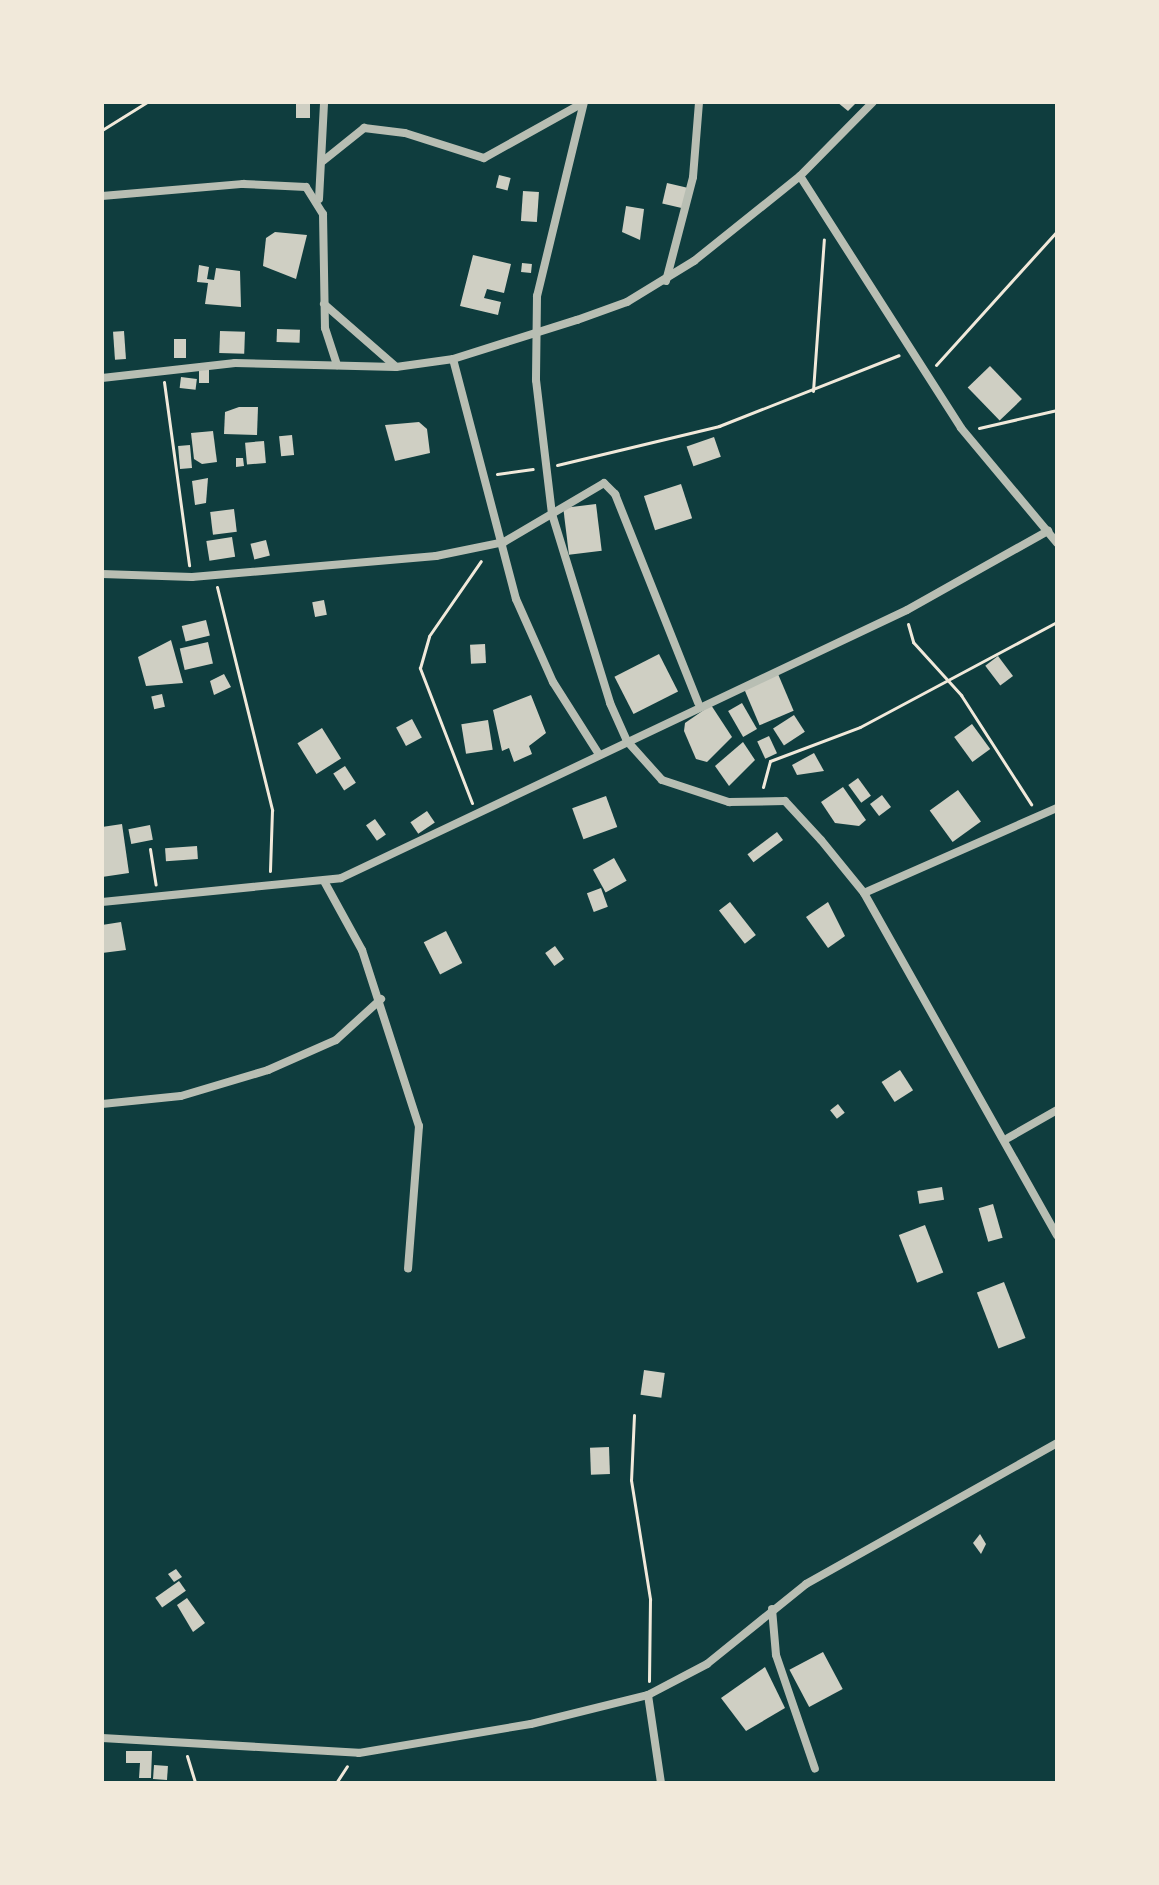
<!DOCTYPE html>
<html>
<head>
<meta charset="utf-8">
<style>
  body { margin:0 }
  #map { position:relative; width:1159px; height:1885px; overflow:hidden; background:#0f3d3e; font-family:"Space Grotesk",sans-serif }
  div>[style] { position:absolute }
  .building>* { inset:0; background:#cfcfc3; transform-origin:0 0 }
  .path>* { height:3px; margin:-1.5px; padding:0 1.5px; transform-origin:1.5px; border-radius:1.5px; background:#f1e9da }
  .minor>* { height:8px; margin:-4px; padding:0 4px; transform-origin:4px; border-radius:4px; background:#b8beb3 }
  span { translate:-50% -50%; white-space:nowrap; text-align:center; line-height:1.15; -webkit-text-stroke:8px #f1e9da; paint-order:stroke }
  .frame { position:absolute; inset:0; border:104px solid #f1e9da; pointer-events:none }
</style>
</head>
<body>
<div id="map">
  <div class="building">
    <div style="left:296px;top:102px;width:14px;height:16px"></div>
    <div style="clip-path:polygon(837px 102px,857px 102px,848px 111px)"></div>
    <div style="left:499px;top:175px;width:12px;height:13px;rotate:14deg"></div>
    <div style="left:667px;top:183px;width:22px;height:21px;rotate:13deg"></div>
    <div style="left:523px;top:191px;width:16px;height:30px;rotate:4deg"></div>
    <div style="clip-path:polygon(626px 206px,644px 209px,640px 240px,622px 232px)"></div>
    <div style="clip-path:polygon(275px 232px,307px 235px,296px 279px,263px 266px,266px 238px)"></div>
    <div style="clip-path:polygon(473px 255px,511px 264px,504px 293px,487px 289px,484px 298px,501px 302px,498px 315px,460px 306px)"></div>
    <div style="left:522px;top:263px;width:10px;height:9px;rotate:6deg"></div>
    <div style="clip-path:polygon(199px 265px,209px 267px,207px 279px,214px 280px,216px 268px,240px 271px,241px 307px,205px 304px,208px 283px,197px 282px)"></div>
    <div style="left:277px;top:329px;width:23px;height:13px;rotate:2deg"></div>
    <div style="left:124px;top:331px;width:28px;height:11px;rotate:86deg"></div>
    <div style="left:220px;top:331px;width:25px;height:22px;rotate:2deg"></div>
    <div style="left:174px;top:339px;width:12px;height:19px"></div>
    <div style="left:990px;top:366px;width:46px;height:31px;rotate:46deg"></div>
    <div style="left:199px;top:369px;width:10px;height:14px"></div>
    <div style="left:181px;top:377px;width:16px;height:11px;rotate:7deg"></div>
    <div style="clip-path:polygon(239px 407px,258px 407px,257px 435px,224px 434px,225px 412px)"></div>
    <div style="clip-path:polygon(419px 422px,427px 429px,430px 453px,395px 461px,385px 425px)"></div>
    <div style="clip-path:polygon(213px 431px,217px 462px,202px 464px,194px 459px,191px 433px)"></div>
    <div style="left:292px;top:435px;width:20px;height:13px;rotate:84deg"></div>
    <div style="left:714px;top:437px;width:21px;height:29px;rotate:71deg"></div>
    <div style="left:264px;top:441px;width:22px;height:19px;rotate:85deg"></div>
    <div style="left:190px;top:445px;width:23px;height:12px;rotate:85deg"></div>
    <div style="clip-path:polygon(236px 458px,243px 458px,244px 466px,236px 467px)"></div>
    <div style="clip-path:polygon(208px 478px,206px 503px,195px 505px,192px 481px)"></div>
    <div style="left:681px;top:484px;width:36px;height:39px;rotate:72deg"></div>
    <div style="left:596px;top:504px;width:47px;height:33px;rotate:83deg"></div>
    <div style="left:234px;top:509px;width:23px;height:24px;rotate:83deg"></div>
    <div style="left:232px;top:537px;width:20px;height:26px;rotate:81deg"></div>
    <div style="left:266px;top:540px;width:16px;height:16px;rotate:76deg"></div>
    <div style="left:324px;top:600px;width:15px;height:12px;rotate:79deg"></div>
    <div style="left:206px;top:620px;width:16px;height:25px;rotate:76deg"></div>
    <div style="clip-path:polygon(171px 640px,183px 683px,146px 686px,138px 657px)"></div>
    <div style="left:208px;top:642px;width:22px;height:29px;rotate:77deg"></div>
    <div style="left:485px;top:644px;width:19px;height:15px;rotate:87deg"></div>
    <div style="left:659px;top:654px;width:42px;height:50px;rotate:63deg"></div>
    <div style="left:998px;top:656px;width:25px;height:16px;rotate:53deg"></div>
    <div style="clip-path:polygon(224px 674px,231px 687px,214px 695px,210px 681px)"></div>
    <div style="left:778px;top:674px;width:40px;height:37px;rotate:67deg"></div>
    <div style="left:162px;top:694px;width:13px;height:11px;rotate:77deg"></div>
    <div style="clip-path:polygon(531px 695px,546px 733px,529px 746px,532px 754px,514px 762px,509px 748px,502px 751px,493px 710px)"></div>
    <div style="left:742px;top:703px;width:30px;height:16px;rotate:60deg"></div>
    <div style="clip-path:polygon(711px 705px,732px 737px,707px 762px,696px 759px,684px 731px,685px 723px)"></div>
    <div style="left:794px;top:715px;width:20px;height:25px;rotate:57deg"></div>
    <div style="left:412px;top:719px;width:21px;height:18px;rotate:62deg"></div>
    <div style="left:488px;top:720px;width:30px;height:27px;rotate:81deg"></div>
    <div style="left:972px;top:724px;width:31px;height:22px;rotate:54deg"></div>
    <div style="left:322px;top:728px;width:36px;height:29px;rotate:58deg"></div>
    <div style="left:769px;top:736px;width:19px;height:13px;rotate:65deg"></div>
    <div style="clip-path:polygon(743px 742px,755px 760px,729px 786px,715px 766px)"></div>
    <div style="clip-path:polygon(814px 753px,824px 771px,797px 775px,792px 765px)"></div>
    <div style="left:345px;top:766px;width:20px;height:14px;rotate:57deg"></div>
    <div style="left:858px;top:778px;width:22px;height:12px;rotate:54deg"></div>
    <div style="clip-path:polygon(843px 787px,866px 820px,859px 826px,835px 823px,821px 802px)"></div>
    <div style="left:958px;top:790px;width:39px;height:35px;rotate:54deg"></div>
    <div style="left:882px;top:795px;width:15px;height:15px;rotate:53deg"></div>
    <div style="left:606px;top:796px;width:33px;height:36px;rotate:70deg"></div>
    <div style="left:427px;top:811px;width:14px;height:20px;rotate:56deg"></div>
    <div style="left:375px;top:819px;width:19px;height:11px;rotate:55deg"></div>
    <div style="clip-path:polygon(122px 824px,129px 873px,102px 877px,102px 827px)"></div>
    <div style="left:150px;top:825px;width:15px;height:22px;rotate:79deg"></div>
    <div style="left:777px;top:832px;width:10px;height:37px;rotate:53deg"></div>
    <div style="left:197px;top:846px;width:13px;height:32px;rotate:86deg"></div>
    <div style="left:614px;top:858px;width:26px;height:24px;rotate:61deg"></div>
    <div style="left:601px;top:888px;width:20px;height:15px;rotate:70deg"></div>
    <div style="left:730px;top:902px;width:42px;height:14px;rotate:52deg"></div>
    <div style="clip-path:polygon(828px 902px,845px 936px,828px 948px,806px 917px)"></div>
    <div style="clip-path:polygon(121px 922px,126px 950px,102px 953px,102px 925px)"></div>
    <div style="left:446px;top:931px;width:36px;height:25px;rotate:63deg"></div>
    <div style="left:555px;top:946px;width:16px;height:12px;rotate:55deg"></div>
    <div style="left:900px;top:1070px;width:24px;height:22px;rotate:57deg"></div>
    <div style="left:838px;top:1104px;width:11px;height:10px;rotate:52deg"></div>
    <div style="left:942px;top:1187px;width:13px;height:25px;rotate:81deg"></div>
    <div style="left:993px;top:1204px;width:35px;height:15px;rotate:74deg"></div>
    <div style="left:925px;top:1225px;width:51px;height:28px;rotate:69deg"></div>
    <div style="left:1004px;top:1282px;width:60px;height:29px;rotate:69deg"></div>
    <div style="left:644px;top:1370px;width:21px;height:25px;rotate:8deg"></div>
    <div style="left:609px;top:1447px;width:27px;height:19px;rotate:88deg"></div>
    <div style="clip-path:polygon(980px 1534px,986px 1544px,981px 1554px,973px 1543px)"></div>
    <div style="clip-path:polygon(176px 1569px,182px 1577px,174px 1582px,168px 1574px)"></div>
    <div style="left:179px;top:1581px;width:12px;height:29px;rotate:55deg"></div>
    <div style="clip-path:polygon(187px 1598px,205px 1623px,193px 1632px,177px 1605px)"></div>
    <div style="left:823px;top:1652px;width:42px;height:38px;rotate:62deg"></div>
    <div style="clip-path:polygon(765px 1667px,785px 1708px,746px 1731px,721px 1698px)"></div>
    <div style="clip-path:polygon(126px 1751px,152px 1751px,151px 1778px,139px 1778px,140px 1763px,126px 1763px)"></div>
    <div style="left:154px;top:1765px;width:14px;height:14px;rotate:4deg"></div>
  </div>
  <div class="path">
    <div style="left:102px;top:130px;width:53px;rotate:-31.9deg"></div>
    <div style="left:936px;top:365px;width:181px;rotate:-47.9deg"></div>
    <div style="left:164px;top:382px;width:185px;rotate:82.2deg"></div>
    <div style="left:813px;top:391px;width:152px;rotate:-85.9deg"></div>
    <div style="left:979px;top:428px;width:80px;rotate:-13deg"></div>
    <div style="left:557px;top:465px;width:167px;rotate:-13.5deg"></div>
    <div style="left:719px;top:426px;width:193px;rotate:-21.5deg"></div>
    <div style="left:497px;top:474px;width:36px;rotate:-8deg"></div>
    <div style="left:217px;top:587px;width:230px;rotate:76.1deg"></div>
    <div style="left:272px;top:810px;width:61px;rotate:91.9deg"></div>
    <div style="left:908px;top:624px;width:19px;rotate:74deg"></div>
    <div style="left:913px;top:642px;width:72px;rotate:47.8deg"></div>
    <div style="left:961px;top:695px;width:130px;rotate:57.3deg"></div>
    <div style="left:763px;top:787px;width:27px;rotate:-75deg"></div>
    <div style="left:770px;top:761px;width:96px;rotate:-20.7deg"></div>
    <div style="left:860px;top:727px;width:223px;rotate:-28.1deg"></div>
    <div style="left:472px;top:803px;width:145px;rotate:-111.1deg"></div>
    <div style="left:420px;top:668px;width:33px;rotate:-74deg"></div>
    <div style="left:429px;top:636px;width:91px;rotate:-55.3deg"></div>
    <div style="left:150px;top:849px;width:36px;rotate:81deg"></div>
    <div style="left:634px;top:1415px;width:65px;rotate:92.6deg"></div>
    <div style="left:631px;top:1480px;width:121px;rotate:80.9deg"></div>
    <div style="left:650px;top:1599px;width:82px;rotate:90.7deg"></div>
    <div style="left:187px;top:1756px;width:28px;rotate:73deg"></div>
    <div style="left:336px;top:1783px;width:20px;rotate:-57deg"></div>
  </div>
  <div class="minor">
    <div style="left:584px;top:102px;width:200px;rotate:103.6deg"></div>
    <div style="left:537px;top:296px;width:84px;rotate:90.7deg"></div>
    <div style="left:536px;top:380px;width:135px;rotate:83.2deg"></div>
    <div style="left:552px;top:514px;width:198px;rotate:72.9deg"></div>
    <div style="left:610px;top:703px;width:42px;rotate:65.9deg"></div>
    <div style="left:627px;top:741px;width:52px;rotate:48.1deg"></div>
    <div style="left:662px;top:780px;width:71px;rotate:18.2deg"></div>
    <div style="left:729px;top:802px;width:56px;rotate:-1deg"></div>
    <div style="left:785px;top:801px;width:53px;rotate:47.3deg"></div>
    <div style="left:821px;top:840px;width:68px;rotate:50.9deg"></div>
    <div style="left:864px;top:893px;width:393px;rotate:60.6deg"></div>
    <div style="left:323px;top:161px;width:53px;rotate:-38.8deg"></div>
    <div style="left:364px;top:128px;width:41px;rotate:7deg"></div>
    <div style="left:405px;top:133px;width:83px;rotate:17.6deg"></div>
    <div style="left:484px;top:158px;width:113px;rotate:-29.1deg"></div>
    <div style="left:800px;top:176px;width:299px;rotate:57.4deg"></div>
    <div style="left:961px;top:428px;width:150px;rotate:50.1deg"></div>
    <div style="left:102px;top:196px;width:142px;rotate:-4.9deg"></div>
    <div style="left:243px;top:184px;width:63px;rotate:2.7deg"></div>
    <div style="left:306px;top:187px;width:32px;rotate:58deg"></div>
    <div style="left:323px;top:214px;width:114px;rotate:89deg"></div>
    <div style="left:325px;top:328px;width:39px;rotate:72deg"></div>
    <div style="left:319px;top:199px;width:97px;rotate:-87deg"></div>
    <div style="left:666px;top:281px;width:107px;rotate:-75.4deg"></div>
    <div style="left:693px;top:177px;width:75px;rotate:-85.4deg"></div>
    <div style="left:324px;top:304px;width:94px;rotate:41.1deg"></div>
    <div style="left:453px;top:359px;width:248px;rotate:75.3deg"></div>
    <div style="left:516px;top:599px;width:91px;rotate:66deg"></div>
    <div style="left:553px;top:682px;width:84px;rotate:57.6deg"></div>
    <div style="left:102px;top:378px;width:134px;rotate:-6.4deg"></div>
    <div style="left:235px;top:363px;width:161px;rotate:1.4deg"></div>
    <div style="left:396px;top:367px;width:58px;rotate:-8deg"></div>
    <div style="left:453px;top:359px;width:130px;rotate:-17.5deg"></div>
    <div style="left:577px;top:320px;width:53px;rotate:-19.8deg"></div>
    <div style="left:627px;top:302px;width:79px;rotate:-31.5deg"></div>
    <div style="left:694px;top:261px;width:136px;rotate:-38.7deg"></div>
    <div style="left:800px;top:176px;width:104px;rotate:-45.4deg"></div>
    <div style="left:102px;top:574px;width:90px;rotate:1.9deg"></div>
    <div style="left:192px;top:577px;width:245px;rotate:-4.9deg"></div>
    <div style="left:436px;top:556px;width:69px;rotate:-11.6deg"></div>
    <div style="left:504px;top:542px;width:116px;rotate:-30.5deg"></div>
    <div style="left:604px;top:483px;width:16px;rotate:45deg"></div>
    <div style="left:615px;top:494px;width:225px;rotate:68.3deg"></div>
    <div style="left:324px;top:881px;width:79px;rotate:61.2deg"></div>
    <div style="left:362px;top:950px;width:185px;rotate:72.1deg"></div>
    <div style="left:419px;top:1126px;width:143px;rotate:94.4deg"></div>
    <div style="left:864px;top:893px;width:211px;rotate:-23.8deg"></div>
    <div style="left:102px;top:902px;width:240px;rotate:-5.7deg"></div>
    <div style="left:341px;top:878px;width:626px;rotate:-25.34deg"></div>
    <div style="left:907px;top:610px;width:162px;rotate:-29.3deg"></div>
    <div style="left:102px;top:1104px;width:79px;rotate:-5.8deg"></div>
    <div style="left:181px;top:1096px;width:91px;rotate:-16.6deg"></div>
    <div style="left:268px;top:1070px;width:74px;rotate:-23.8deg"></div>
    <div style="left:336px;top:1040px;width:61px;rotate:-42.3deg"></div>
    <div style="left:1008px;top:1138px;width:56px;rotate:-29.7deg"></div>
    <div style="left:772px;top:1609px;width:46px;rotate:85deg"></div>
    <div style="left:776px;top:1655px;width:120px;rotate:71.1deg"></div>
    <div style="left:648px;top:1695px;width:89px;rotate:81.6deg"></div>
    <div style="left:102px;top:1738px;width:257px;rotate:3.3deg"></div>
    <div style="left:359px;top:1753px;width:174px;rotate:-9.6deg"></div>
    <div style="left:531px;top:1724px;width:121px;rotate:-13.9deg"></div>
    <div style="left:648px;top:1695px;width:67px;rotate:-27.7deg"></div>
    <div style="left:707px;top:1664px;width:127px;rotate:-38.9deg"></div>
    <div style="left:806px;top:1584px;width:288px;rotate:-29.3deg"></div>
  </div>
  <div class="frame"></div>
</div>
</body>
</html>
